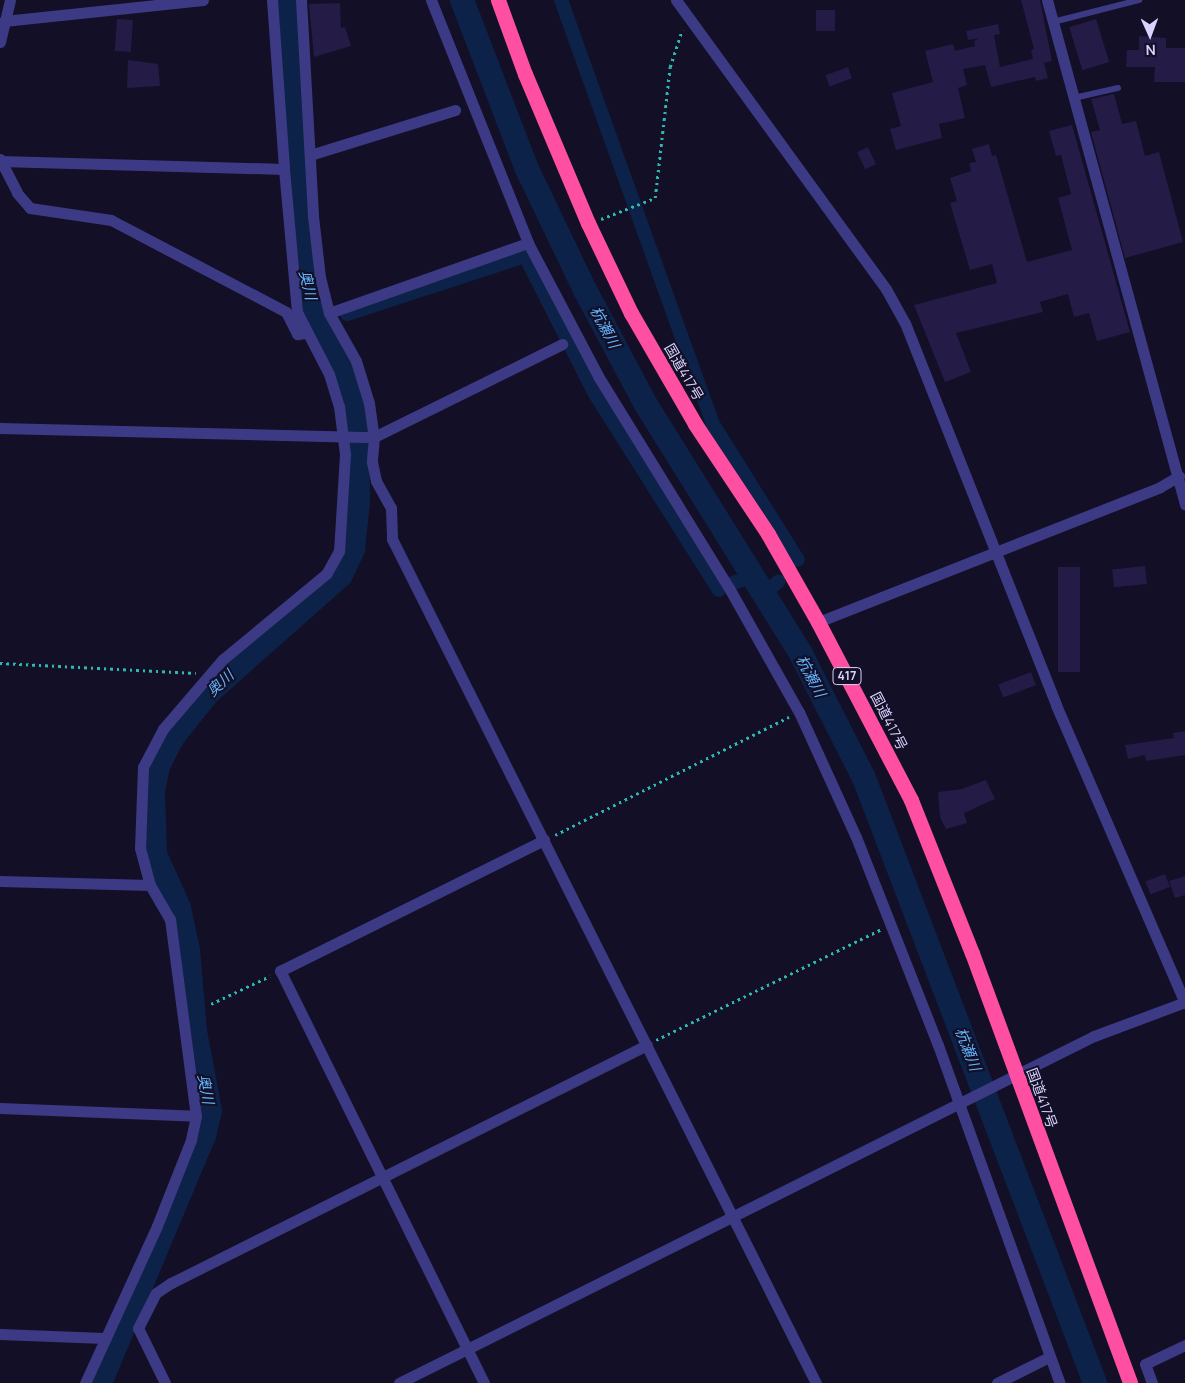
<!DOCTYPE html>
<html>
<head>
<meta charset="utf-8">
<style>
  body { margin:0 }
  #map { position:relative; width:1185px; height:1383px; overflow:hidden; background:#130f26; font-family:Manrope,"Noto Sans JP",sans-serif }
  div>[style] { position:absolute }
  .canal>* { height:14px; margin:-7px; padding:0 7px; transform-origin:7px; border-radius:7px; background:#0c2248 }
  .river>* { height:24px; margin:-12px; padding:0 12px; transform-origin:12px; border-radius:12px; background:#0c2248 }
  .building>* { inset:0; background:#241b47; transform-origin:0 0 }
  .path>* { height:2.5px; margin-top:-1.25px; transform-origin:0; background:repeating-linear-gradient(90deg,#2fb8b0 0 2.5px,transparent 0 6.5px) }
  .lane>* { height:5.5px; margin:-2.75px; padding:0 2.75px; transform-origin:2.75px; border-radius:2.75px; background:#3d3a85 }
  .street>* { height:11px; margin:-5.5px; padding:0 5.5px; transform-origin:5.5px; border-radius:5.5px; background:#3d3a85 }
  .highway>* { height:15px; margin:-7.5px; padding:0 7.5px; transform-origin:7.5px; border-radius:7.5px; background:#ff4fa3 }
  span { translate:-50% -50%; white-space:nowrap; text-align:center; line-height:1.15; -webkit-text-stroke:4px #130f26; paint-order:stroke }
  .shield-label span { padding:1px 4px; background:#130f26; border:1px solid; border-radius:4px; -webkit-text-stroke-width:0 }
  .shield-label { font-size:12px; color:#d9d4ff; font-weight:700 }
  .street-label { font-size:14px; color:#d9d4ff }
  .water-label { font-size:15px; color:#62b6ff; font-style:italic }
  .north { position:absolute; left:1125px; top:10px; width:50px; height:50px; -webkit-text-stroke:4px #130f26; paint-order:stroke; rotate:178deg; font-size:14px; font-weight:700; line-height:20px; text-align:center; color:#d9d4ff }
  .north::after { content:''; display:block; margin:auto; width:18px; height:22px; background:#d9d4ff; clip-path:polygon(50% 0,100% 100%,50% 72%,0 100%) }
</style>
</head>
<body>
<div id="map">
  <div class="canal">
    <div style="left:561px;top:0;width:450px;rotate:70.3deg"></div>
    <div style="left:713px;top:424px;width:160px;rotate:58deg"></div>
    <div style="left:347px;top:314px;width:187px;rotate:-18deg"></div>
    <div style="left:525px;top:256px;width:155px;rotate:63.1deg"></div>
    <div style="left:595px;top:394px;width:232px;rotate:57.7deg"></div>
    <div style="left:733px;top:583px;width:22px;rotate:-18deg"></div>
    <div style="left:765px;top:593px;width:18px;rotate:-41deg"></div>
  </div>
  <div class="river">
    <div style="left:462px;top:0;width:179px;rotate:69deg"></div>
    <div style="left:526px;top:167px;width:136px;rotate:64.4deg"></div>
    <div style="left:585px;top:290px;width:128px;rotate:62deg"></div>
    <div style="left:645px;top:403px;width:296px;rotate:58.1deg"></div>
    <div style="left:801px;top:654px;width:139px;rotate:63.1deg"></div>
    <div style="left:864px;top:778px;width:648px;rotate:69.1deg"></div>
    <div style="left:100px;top:1383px;width:268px;rotate:-67.2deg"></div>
    <div style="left:204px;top:1136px;width:26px;rotate:-77deg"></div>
    <div style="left:210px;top:1111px;width:81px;rotate:-100.6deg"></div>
    <div style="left:195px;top:1031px;width:81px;rotate:-94.9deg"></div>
    <div style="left:188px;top:950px;width:43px;rotate:-102.1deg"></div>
    <div style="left:179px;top:908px;width:59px;rotate:-114deg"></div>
    <div style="left:155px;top:854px;width:64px;rotate:-91.8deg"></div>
    <div style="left:153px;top:790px;width:25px;rotate:-78deg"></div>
    <div style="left:158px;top:766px;width:31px;rotate:-63deg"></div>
    <div style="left:172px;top:738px;width:56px;rotate:-51.5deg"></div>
    <div style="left:207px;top:694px;width:179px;rotate:-41.6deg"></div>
    <div style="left:341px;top:575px;width:29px;rotate:-65deg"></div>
    <div style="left:353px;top:549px;width:47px;rotate:-83.9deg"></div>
    <div style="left:358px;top:502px;width:98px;rotate:-90.6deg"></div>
    <div style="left:357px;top:404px;width:53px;rotate:-110.8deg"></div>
    <div style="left:338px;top:354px;width:55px;rotate:-118deg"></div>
    <div style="left:312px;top:305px;width:42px;rotate:-102.4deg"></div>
    <div style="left:303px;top:264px;width:264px;rotate:-93.5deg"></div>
  </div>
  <div class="building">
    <div style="clip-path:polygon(1021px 0,1040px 0,1052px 61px,1044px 63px,1048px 78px,1036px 81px,1035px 77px,991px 87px,985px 65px,963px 69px,967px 85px,958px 88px,965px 118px,939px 124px,942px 138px,896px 150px,890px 129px,901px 126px,892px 93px,933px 82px,925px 51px,953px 44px,955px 51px,975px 46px,974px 41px,980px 38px,968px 40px,966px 31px,998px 24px,1000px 34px,994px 35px,1000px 67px,1033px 59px,1031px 50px,1034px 49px)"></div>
    <div style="clip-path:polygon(340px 3px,341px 28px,345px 27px,351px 46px,314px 57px,309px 4px)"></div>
    <div style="left:816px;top:10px;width:19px;height:21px"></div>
    <div style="left:117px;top:19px;width:16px;height:32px;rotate:4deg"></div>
    <div style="left:1096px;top:19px;width:45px;height:28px;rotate:73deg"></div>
    <div style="clip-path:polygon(1139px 36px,1166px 38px,1166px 48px,1185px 48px,1185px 82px,1154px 82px,1155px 67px,1126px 67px,1127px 50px,1139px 50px)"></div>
    <div style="clip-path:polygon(128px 60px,158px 64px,160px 86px,127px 88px)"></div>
    <div style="left:848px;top:67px;width:12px;height:24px;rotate:70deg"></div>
    <div style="clip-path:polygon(1114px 94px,1122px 124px,1136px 121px,1145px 156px,1159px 152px,1183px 242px,1125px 258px,1091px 132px,1100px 130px,1091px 99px)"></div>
    <div style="clip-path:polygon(1072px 125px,1130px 332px,1097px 341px,1089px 313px,1074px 317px,1068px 294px,1040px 302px,1043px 312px,956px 333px,971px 372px,945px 382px,914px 305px,997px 283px,992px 264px,970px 270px,950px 203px,957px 201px,950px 178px,971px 171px,969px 163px,976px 162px,972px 149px,989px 144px,992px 156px,996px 155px,1027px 262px,1072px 250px,1058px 198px,1071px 194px,1061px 155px,1056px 156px,1049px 131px)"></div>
    <div style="left:868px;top:147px;width:19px;height:12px;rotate:65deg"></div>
    <div style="left:1145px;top:566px;width:18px;height:33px;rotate:84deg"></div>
    <div style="left:1058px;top:567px;width:22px;height:105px"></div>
    <div style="left:1031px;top:672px;width:14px;height:35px;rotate:69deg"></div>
    <div style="clip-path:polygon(1185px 731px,1185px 755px,1146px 761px,1145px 755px,1128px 759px,1125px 745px,1174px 738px,1173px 733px)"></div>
    <div style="clip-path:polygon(986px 780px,995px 799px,964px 813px,967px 823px,946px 829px,940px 817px,938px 792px,962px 789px)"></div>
    <div style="left:1165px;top:874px;width:14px;height:21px;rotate:69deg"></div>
    <div style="clip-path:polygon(1185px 876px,1185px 895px,1175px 898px,1169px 881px)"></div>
  </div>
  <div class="path">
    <div style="left:601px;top:219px;width:58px;rotate:-21.3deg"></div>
    <div style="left:655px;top:198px;width:132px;rotate:-83.5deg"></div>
    <div style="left:670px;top:67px;width:39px;rotate:-72deg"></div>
    <div style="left:0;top:663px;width:196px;rotate:2.9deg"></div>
    <div style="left:555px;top:835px;width:262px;rotate:-26.8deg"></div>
    <div style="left:211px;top:1004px;width:65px;rotate:-25.4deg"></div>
    <div style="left:656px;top:1040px;width:250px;rotate:-26.2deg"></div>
  </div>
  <div class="lane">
    <div style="left:1053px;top:22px;width:89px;rotate:-14.3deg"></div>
    <div style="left:1074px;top:98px;width:45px;rotate:-12.8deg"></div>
  </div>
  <div class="street">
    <div style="left:272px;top:0;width:169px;rotate:85.9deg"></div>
    <div style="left:301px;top:0;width:216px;rotate:86.8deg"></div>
    <div style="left:313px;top:216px;width:61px;rotate:83.5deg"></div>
    <div style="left:320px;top:277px;width:37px;rotate:76deg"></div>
    <div style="left:329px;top:313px;width:55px;rotate:60.6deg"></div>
    <div style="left:356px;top:361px;width:44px;rotate:72.8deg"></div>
    <div style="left:369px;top:403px;width:34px;rotate:82deg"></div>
    <div style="left:374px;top:437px;width:25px;rotate:95deg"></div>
    <div style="left:372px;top:462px;width:19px;rotate:78deg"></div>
    <div style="left:376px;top:481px;width:31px;rotate:61deg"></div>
    <div style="left:391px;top:508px;width:31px;rotate:88deg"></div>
    <div style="left:392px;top:539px;width:945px;rotate:63.33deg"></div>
    <div style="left:431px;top:0;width:262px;rotate:68.2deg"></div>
    <div style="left:528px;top:243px;width:150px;rotate:62.2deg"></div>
    <div style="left:598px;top:376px;width:249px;rotate:58.3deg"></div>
    <div style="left:729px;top:588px;width:142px;rotate:60.6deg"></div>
    <div style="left:799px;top:712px;width:137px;rotate:65.5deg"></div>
    <div style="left:856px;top:837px;width:224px;rotate:68.5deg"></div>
    <div style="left:938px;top:1045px;width:359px;rotate:70.2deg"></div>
    <div style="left:676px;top:0;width:357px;rotate:54deg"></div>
    <div style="left:886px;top:289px;width:39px;rotate:61deg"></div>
    <div style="left:905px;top:323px;width:411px;rotate:68.4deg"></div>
    <div style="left:1056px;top:705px;width:325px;rotate:66.6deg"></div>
    <div style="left:1047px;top:0;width:523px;rotate:74.69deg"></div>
    <div style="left:4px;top:21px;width:200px;rotate:-6deg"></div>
    <div style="left:0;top:42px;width:43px;rotate:-76.6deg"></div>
    <div style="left:310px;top:155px;width:152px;rotate:-17.2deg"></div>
    <div style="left:0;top:159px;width:38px;rotate:63deg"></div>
    <div style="left:17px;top:193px;width:20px;rotate:49deg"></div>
    <div style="left:30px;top:208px;width:82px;rotate:8.4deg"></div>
    <div style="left:111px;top:220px;width:198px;rotate:27.7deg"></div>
    <div style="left:286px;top:312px;width:25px;rotate:63deg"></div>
    <div style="left:297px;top:334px;width:9px;rotate:-6deg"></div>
    <div style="left:0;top:161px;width:284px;rotate:1.6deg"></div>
    <div style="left:284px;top:169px;width:144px;rotate:84.8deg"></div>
    <div style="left:297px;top:312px;width:70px;rotate:62.7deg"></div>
    <div style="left:329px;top:374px;width:34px;rotate:73deg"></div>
    <div style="left:339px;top:406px;width:48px;rotate:82.9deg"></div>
    <div style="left:345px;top:454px;width:97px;rotate:93.5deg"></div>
    <div style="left:339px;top:551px;width:26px;rotate:119deg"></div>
    <div style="left:326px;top:574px;width:135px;rotate:140.4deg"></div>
    <div style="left:222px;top:660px;width:91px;rotate:130.5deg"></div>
    <div style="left:163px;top:729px;width:43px;rotate:117.8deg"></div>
    <div style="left:143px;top:767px;width:81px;rotate:92.1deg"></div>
    <div style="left:140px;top:848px;width:38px;rotate:75deg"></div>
    <div style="left:329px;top:313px;width:211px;rotate:-19.4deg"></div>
    <div style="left:0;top:428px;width:374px;rotate:1.4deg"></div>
    <div style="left:374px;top:437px;width:210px;rotate:-26.3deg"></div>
    <div style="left:818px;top:622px;width:368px;rotate:-21.5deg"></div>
    <div style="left:1160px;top:487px;width:22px;rotate:-30deg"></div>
    <div style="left:0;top:881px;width:150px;rotate:1.5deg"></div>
    <div style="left:150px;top:885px;width:39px;rotate:60deg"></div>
    <div style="left:170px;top:919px;width:199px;rotate:82.5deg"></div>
    <div style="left:196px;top:1116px;width:25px;rotate:102deg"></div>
    <div style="left:191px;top:1140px;width:92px;rotate:111.6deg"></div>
    <div style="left:157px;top:1226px;width:173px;rotate:114.6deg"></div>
    <div style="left:0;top:1108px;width:196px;rotate:2.3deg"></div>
    <div style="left:0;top:1334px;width:104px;rotate:2.2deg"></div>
    <div style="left:165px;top:1383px;width:61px;rotate:-116.1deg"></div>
    <div style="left:138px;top:1328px;width:39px;rotate:-63deg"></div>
    <div style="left:156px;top:1293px;width:18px;rotate:-34deg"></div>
    <div style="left:171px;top:1283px;width:532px;rotate:-26.57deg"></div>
    <div style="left:399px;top:1383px;width:777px;rotate:-26.53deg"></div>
    <div style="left:1094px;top:1036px;width:97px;rotate:-20.5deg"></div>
    <div style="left:484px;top:1383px;width:460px;rotate:-116.3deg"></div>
    <div style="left:280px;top:971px;width:295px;rotate:-26.4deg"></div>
    <div style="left:997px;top:1383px;width:54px;rotate:-26.6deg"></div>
    <div style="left:1152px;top:1383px;width:20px;rotate:-110deg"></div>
    <div style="left:1145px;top:1364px;width:44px;rotate:-25.4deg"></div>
  </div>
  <div class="highway">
    <div style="left:498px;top:0;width:79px;rotate:70deg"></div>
    <div style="left:525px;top:74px;width:162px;rotate:67.1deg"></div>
    <div style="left:588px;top:223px;width:100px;rotate:64.5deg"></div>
    <div style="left:631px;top:313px;width:128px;rotate:60deg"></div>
    <div style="left:695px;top:424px;width:132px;rotate:56.4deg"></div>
    <div style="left:768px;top:534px;width:101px;rotate:60.4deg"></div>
    <div style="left:818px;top:622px;width:201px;rotate:62.4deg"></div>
    <div style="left:911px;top:800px;width:165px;rotate:68.3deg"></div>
    <div style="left:972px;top:953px;width:458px;rotate:69.8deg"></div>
  </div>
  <div class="shield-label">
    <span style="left:847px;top:676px">417</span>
  </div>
  <div class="street-label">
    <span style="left:684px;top:372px;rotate:60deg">国道417号</span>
    <span style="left:889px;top:721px;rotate:63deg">国道417号</span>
    <span style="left:1042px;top:1098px;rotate:70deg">国道417号</span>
  </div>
  <div class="water-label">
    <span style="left:308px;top:285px;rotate:76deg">奥川</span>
    <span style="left:605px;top:327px;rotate:62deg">杭瀬川</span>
    <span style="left:811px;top:676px;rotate:62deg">杭瀬川</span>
    <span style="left:220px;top:683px;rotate:-43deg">奥川</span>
    <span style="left:968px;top:1049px;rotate:69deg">杭瀬川</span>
    <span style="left:206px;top:1089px;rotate:80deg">奥川</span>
  </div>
  <div class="north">N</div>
</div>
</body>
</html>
